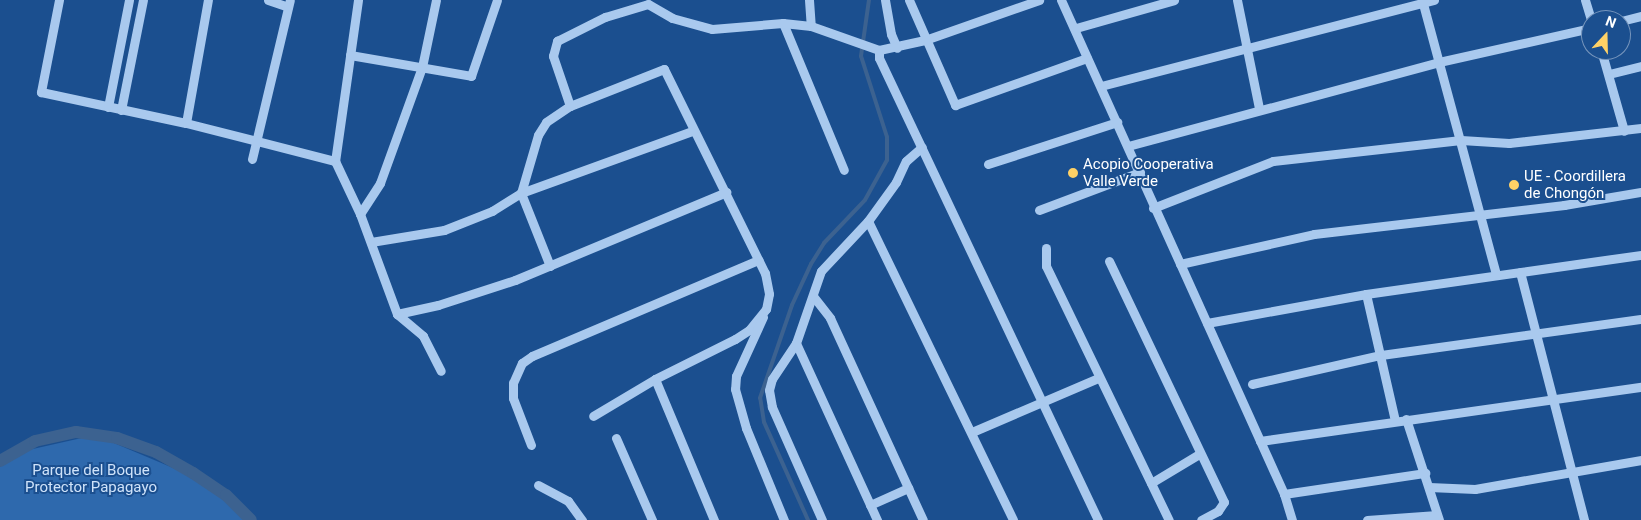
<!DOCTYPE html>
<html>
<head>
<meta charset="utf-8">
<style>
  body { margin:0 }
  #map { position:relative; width:1641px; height:520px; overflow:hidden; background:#1b4f8f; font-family:Roboto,sans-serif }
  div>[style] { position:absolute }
  .green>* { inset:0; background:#2e69ad }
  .stream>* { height:4px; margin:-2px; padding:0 2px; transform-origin:2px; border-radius:2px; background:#3c6290 }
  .canal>* { height:12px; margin:-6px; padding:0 6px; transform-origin:6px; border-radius:6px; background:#3c6290 }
  .minor>* { height:9px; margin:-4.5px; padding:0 4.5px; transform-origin:4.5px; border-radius:4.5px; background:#a9c9ee }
  .dots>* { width:14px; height:14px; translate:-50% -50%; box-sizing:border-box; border:2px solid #1b4f8f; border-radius:50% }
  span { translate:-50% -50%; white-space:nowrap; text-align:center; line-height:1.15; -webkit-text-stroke:4px #1b4f8f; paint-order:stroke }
  .poi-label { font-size:15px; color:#fff }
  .left { translate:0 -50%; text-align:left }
  .park-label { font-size:15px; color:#cfe3fa }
  .north { position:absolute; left:1581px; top:10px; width:50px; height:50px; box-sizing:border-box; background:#1b4f8f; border:1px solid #7695bc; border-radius:50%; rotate:21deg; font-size:14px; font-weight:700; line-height:20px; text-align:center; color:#fff }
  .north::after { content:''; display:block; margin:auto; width:18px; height:22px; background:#ffd166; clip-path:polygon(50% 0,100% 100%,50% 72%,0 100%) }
</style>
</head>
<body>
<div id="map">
  <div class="green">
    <div style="clip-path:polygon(95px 435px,211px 484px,246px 520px,0 520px,0 467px,15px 453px)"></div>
  </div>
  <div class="stream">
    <div style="left:808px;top:520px;width:107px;rotate:-114.2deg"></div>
    <div style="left:764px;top:422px;width:24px;rotate:-99deg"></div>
    <div style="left:760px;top:398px;width:98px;rotate:-71deg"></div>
    <div style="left:792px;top:305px;width:45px;rotate:-65.1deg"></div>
    <div style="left:811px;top:264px;width:25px;rotate:-58deg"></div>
    <div style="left:824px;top:243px;width:59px;rotate:-46.4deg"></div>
    <div style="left:865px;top:200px;width:46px;rotate:-61.2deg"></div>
    <div style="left:887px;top:160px;width:23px;rotate:-90deg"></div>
    <div style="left:887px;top:137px;width:85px;rotate:-107.8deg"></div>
    <div style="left:861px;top:56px;width:57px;rotate:-81.9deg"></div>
  </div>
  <div class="canal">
    <div style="left:0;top:461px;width:40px;rotate:-29.7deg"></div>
    <div style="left:35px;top:441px;width:42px;rotate:-12.4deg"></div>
    <div style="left:76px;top:432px;width:41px;rotate:8.3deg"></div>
    <div style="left:117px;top:438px;width:41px;rotate:19.7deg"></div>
    <div style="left:156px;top:452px;width:43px;rotate:29.6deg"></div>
    <div style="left:193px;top:473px;width:40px;rotate:34deg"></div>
    <div style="left:226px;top:495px;width:35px;rotate:45deg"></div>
  </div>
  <div class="minor">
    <div style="left:59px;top:0;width:94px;rotate:101.1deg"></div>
    <div style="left:41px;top:92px;width:148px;rotate:12.1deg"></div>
    <div style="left:186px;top:123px;width:154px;rotate:14.3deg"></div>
    <div style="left:268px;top:0;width:21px;rotate:19deg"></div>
    <div style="left:358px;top:0;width:163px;rotate:98.1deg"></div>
    <div style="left:335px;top:161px;width:59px;rotate:64.7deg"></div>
    <div style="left:360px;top:214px;width:107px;rotate:69.7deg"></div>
    <div style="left:397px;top:314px;width:34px;rotate:40deg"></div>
    <div style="left:423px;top:336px;width:39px;rotate:63deg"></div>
    <div style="left:809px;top:0;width:26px;rotate:86deg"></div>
    <div style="left:885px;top:0;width:35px;rotate:80deg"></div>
    <div style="left:891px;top:34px;width:15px;rotate:67deg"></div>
    <div style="left:909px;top:0;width:115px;rotate:66.3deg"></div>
    <div style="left:955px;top:105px;width:140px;rotate:-19.6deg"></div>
    <div style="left:1061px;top:0;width:542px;rotate:65.7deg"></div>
    <div style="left:1284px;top:494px;width:27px;rotate:73deg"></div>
    <div style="left:1237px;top:0;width:110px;rotate:78.5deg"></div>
    <div style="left:1422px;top:0;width:284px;rotate:74.9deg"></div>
    <div style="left:1585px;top:0;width:21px;rotate:73deg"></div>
    <div style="left:1621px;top:21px;width:21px;rotate:-14deg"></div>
    <div style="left:783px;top:23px;width:159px;rotate:67.5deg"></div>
    <div style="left:1076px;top:28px;width:102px;rotate:-15.9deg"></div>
    <div style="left:879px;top:50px;width:8px;rotate:90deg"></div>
    <div style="left:879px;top:58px;width:511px;rotate:64.64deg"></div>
    <div style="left:1601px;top:50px;width:84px;rotate:74.1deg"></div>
    <div style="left:350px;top:55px;width:123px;rotate:9.8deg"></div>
    <div style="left:471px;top:76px;width:80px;rotate:-71.1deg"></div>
    <div style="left:1609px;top:74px;width:33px;rotate:-14deg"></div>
    <div style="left:1101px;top:86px;width:344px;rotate:-14.5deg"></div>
    <div style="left:570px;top:106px;width:53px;rotate:-108.8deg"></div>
    <div style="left:553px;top:56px;width:16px;rotate:-75deg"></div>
    <div style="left:557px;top:41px;width:54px;rotate:-26.6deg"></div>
    <div style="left:605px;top:17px;width:45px;rotate:-16.8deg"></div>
    <div style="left:648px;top:4px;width:28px;rotate:30deg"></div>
    <div style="left:672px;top:18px;width:41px;rotate:15.4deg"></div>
    <div style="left:712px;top:29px;width:71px;rotate:-4.8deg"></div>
    <div style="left:783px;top:23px;width:28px;rotate:6deg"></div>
    <div style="left:811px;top:26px;width:72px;rotate:19.4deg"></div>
    <div style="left:879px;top:50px;width:47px;rotate:-12.3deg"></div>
    <div style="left:925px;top:40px;width:121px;rotate:-19.3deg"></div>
    <div style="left:108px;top:107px;width:109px;rotate:-78.9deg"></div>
    <div style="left:121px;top:110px;width:112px;rotate:-78.7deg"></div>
    <div style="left:186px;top:123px;width:125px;rotate:-79.9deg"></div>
    <div style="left:1128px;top:146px;width:322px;rotate:-15.1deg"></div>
    <div style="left:1439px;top:62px;width:156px;rotate:-12.6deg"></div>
    <div style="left:252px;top:159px;width:163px;rotate:-76.6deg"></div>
    <div style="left:988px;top:164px;width:136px;rotate:-18deg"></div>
    <div style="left:1153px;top:208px;width:129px;rotate:-21.4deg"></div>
    <div style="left:1273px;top:161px;width:189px;rotate:-6.4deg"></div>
    <div style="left:1461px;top:140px;width:48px;rotate:3.6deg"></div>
    <div style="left:1509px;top:143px;width:133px;rotate:-6.5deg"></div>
    <div style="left:1039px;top:210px;width:108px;rotate:-20.6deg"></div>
    <div style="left:360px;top:214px;width:37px;rotate:-57deg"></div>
    <div style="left:380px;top:183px;width:123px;rotate:-70.1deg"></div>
    <div style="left:422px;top:67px;width:68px;rotate:-78.2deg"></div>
    <div style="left:868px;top:221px;width:332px;rotate:64.1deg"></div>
    <div style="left:371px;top:242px;width:74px;rotate:-9.3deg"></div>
    <div style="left:444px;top:230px;width:52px;rotate:-21.6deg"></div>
    <div style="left:492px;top:211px;width:34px;rotate:-32deg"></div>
    <div style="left:521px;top:193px;width:182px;rotate:-19.9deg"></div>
    <div style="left:1046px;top:248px;width:18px;rotate:90deg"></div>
    <div style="left:1046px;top:266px;width:282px;rotate:64.2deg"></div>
    <div style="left:1109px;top:261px;width:267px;rotate:64.5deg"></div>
    <div style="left:1224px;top:502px;width:11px;rotate:124deg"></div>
    <div style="left:1218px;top:511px;width:19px;rotate:152deg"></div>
    <div style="left:1180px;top:264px;width:137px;rotate:-12.6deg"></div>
    <div style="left:1314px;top:234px;width:252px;rotate:-6.6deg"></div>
    <div style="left:1564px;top:205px;width:78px;rotate:-9.6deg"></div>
    <div style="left:550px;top:266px;width:79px;rotate:-111.7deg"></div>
    <div style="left:521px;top:193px;width:60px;rotate:-73.7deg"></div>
    <div style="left:538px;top:135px;width:15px;rotate:-58deg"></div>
    <div style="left:546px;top:122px;width:29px;rotate:-34deg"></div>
    <div style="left:570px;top:106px;width:101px;rotate:-21.5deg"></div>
    <div style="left:664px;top:69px;width:228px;rotate:63.7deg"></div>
    <div style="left:765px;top:273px;width:21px;rotate:79deg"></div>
    <div style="left:769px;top:294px;width:15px;rotate:101deg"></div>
    <div style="left:766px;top:309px;width:27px;rotate:129deg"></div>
    <div style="left:749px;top:330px;width:17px;rotate:147deg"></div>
    <div style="left:735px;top:339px;width:89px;rotate:153.4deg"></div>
    <div style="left:655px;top:379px;width:72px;rotate:149.2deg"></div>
    <div style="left:1520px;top:272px;width:256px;rotate:75.5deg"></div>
    <div style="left:1366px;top:294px;width:130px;rotate:77.1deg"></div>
    <div style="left:813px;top:296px;width:28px;rotate:52deg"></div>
    <div style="left:830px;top:318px;width:222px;rotate:65.3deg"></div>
    <div style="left:397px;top:314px;width:42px;rotate:-12.4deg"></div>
    <div style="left:438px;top:305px;width:81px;rotate:-18deg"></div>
    <div style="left:515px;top:280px;width:229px;rotate:-22.6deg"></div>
    <div style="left:763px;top:317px;width:65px;rotate:114.6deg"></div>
    <div style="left:736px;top:376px;width:13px;rotate:94deg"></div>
    <div style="left:735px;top:389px;width:41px;rotate:74.2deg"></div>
    <div style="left:746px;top:428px;width:100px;rotate:67.6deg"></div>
    <div style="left:1207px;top:323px;width:162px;rotate:-10.3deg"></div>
    <div style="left:1366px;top:294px;width:278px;rotate:-8.1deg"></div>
    <div style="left:796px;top:343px;width:195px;rotate:65.4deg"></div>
    <div style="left:655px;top:379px;width:153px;rotate:67.3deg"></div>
    <div style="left:1252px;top:384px;width:132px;rotate:-12.7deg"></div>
    <div style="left:1381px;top:355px;width:262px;rotate:-7.9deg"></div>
    <div style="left:1406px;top:419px;width:106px;rotate:71.9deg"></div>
    <div style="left:972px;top:432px;width:137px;rotate:-23.2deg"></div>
    <div style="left:616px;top:438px;width:90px;rotate:66.3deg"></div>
    <div style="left:1260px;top:441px;width:385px;rotate:-8.1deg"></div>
    <div style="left:531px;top:445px;width:50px;rotate:-111deg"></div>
    <div style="left:513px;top:398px;width:15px;rotate:-90deg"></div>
    <div style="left:513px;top:383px;width:22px;rotate:-66deg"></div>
    <div style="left:522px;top:363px;width:12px;rotate:-35deg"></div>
    <div style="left:532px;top:356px;width:246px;rotate:-23deg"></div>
    <div style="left:1151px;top:483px;width:56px;rotate:-31.1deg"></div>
    <div style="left:538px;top:485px;width:34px;rotate:28deg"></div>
    <div style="left:568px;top:501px;width:24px;rotate:54deg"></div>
    <div style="left:1429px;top:487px;width:46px;rotate:2.5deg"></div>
    <div style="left:1475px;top:489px;width:169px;rotate:-9.9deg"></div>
    <div style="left:1284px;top:494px;width:143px;rotate:-8.5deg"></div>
    <div style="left:870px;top:505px;width:42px;rotate:-24.1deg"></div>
    <div style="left:822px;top:520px;width:124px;rotate:-113.9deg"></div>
    <div style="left:772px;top:407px;width:17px;rotate:-100deg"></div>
    <div style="left:769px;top:390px;width:11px;rotate:-75deg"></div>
    <div style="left:772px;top:379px;width:43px;rotate:-56.3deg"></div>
    <div style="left:796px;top:343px;width:76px;rotate:-70.9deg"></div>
    <div style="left:821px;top:271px;width:69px;rotate:-46.8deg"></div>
    <div style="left:868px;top:221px;width:48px;rotate:-54.3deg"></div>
    <div style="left:896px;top:182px;width:23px;rotate:-65deg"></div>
    <div style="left:906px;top:161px;width:21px;rotate:-41deg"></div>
    <div style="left:1367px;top:520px;width:70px;rotate:-4.1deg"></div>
  </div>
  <div class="dots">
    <div style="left:1073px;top:173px;background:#ffd166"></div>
    <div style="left:1514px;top:185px;background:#ffd166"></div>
  </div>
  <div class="poi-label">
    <span class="left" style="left:1083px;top:173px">Acopio Cooperativa<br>Valle Verde</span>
    <span class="left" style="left:1524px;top:185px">UE - Coordillera<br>de Chongón</span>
  </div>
  <div class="park-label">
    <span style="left:91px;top:479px">Parque del Boque<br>Protector Papagayo</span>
  </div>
  <div class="north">N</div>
</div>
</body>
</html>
